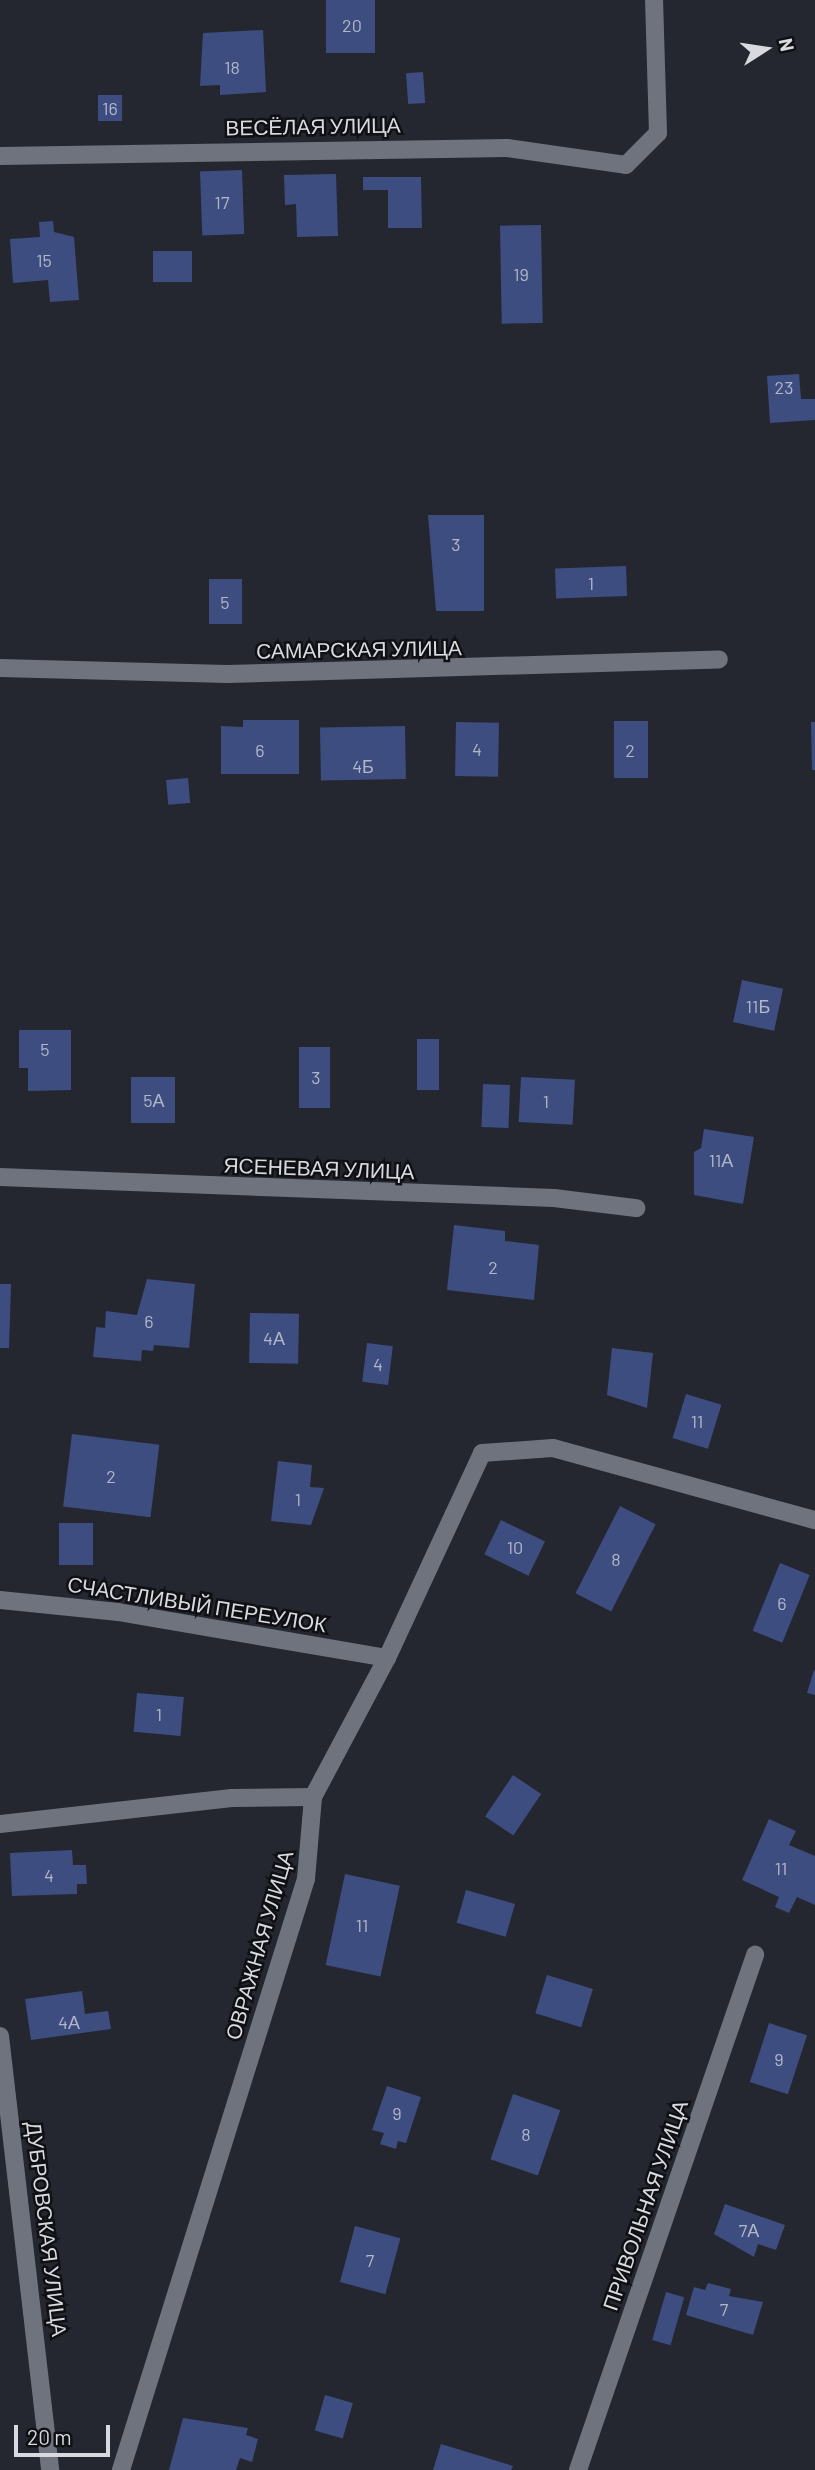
<!DOCTYPE html>
<html>
<head>
<meta charset="utf-8">
<style>
  body { margin:0 }
  #map { position:relative; width:815px; height:2470px; overflow:hidden; background:#242730; font-family:Barlow,sans-serif }
  div>[style] { position:absolute }
  .building>* { inset:0; background:#3d4d80; transform-origin:0 0 }
  .minor>* { height:18px; margin:-9px; padding:0 9px; transform-origin:9px; border-radius:9px; background:#6f737d }
  span { translate:-50% -50%; white-space:nowrap; text-align:center; line-height:1.15; -webkit-text-stroke:5px #0f1014; paint-order:stroke }
  .number-label { font-size:18px; color:#b1b7c8 }
  .number-label span { -webkit-text-stroke-width:0 }
  .street-label { font-size:21px; color:#d8dae0 }
  .north { position:absolute; left:731px; top:14px; width:70px; height:70px; -webkit-text-stroke:5px #0f1014; paint-order:stroke; rotate:78deg; font-size:19px; font-weight:700; line-height:28px; text-align:center; color:#d8dae0 }
  .north::after { content:''; display:block; margin:auto; width:24px; height:32px; background:#d8dae0; clip-path:polygon(50% 0,100% 100%,50% 72%,0 100%) }
  .scale { position:absolute; left:14px; top:2425px; width:96px; height:32px; box-sizing:border-box; border:4px solid #d8dae0; border-top:0; padding-left:9px; font-size:21px; line-height:24px; white-space:nowrap; color:#d8dae0; -webkit-text-stroke:5px #0f1014; paint-order:stroke }
</style>
</head>
<body>
<div id="map">
  <div class="building">
    <div style="left:326px;top:0;width:49px;height:53px"></div>
    <div style="clip-path:polygon(263px 30px,266px 92px,220px 95px,220px 85px,200px 86px,203px 33px)"></div>
    <div style="left:423px;top:72px;width:31px;height:17px;rotate:86deg"></div>
    <div style="left:98px;top:95px;width:24px;height:26px"></div>
    <div style="left:242px;top:170px;width:64px;height:42px;rotate:88deg"></div>
    <div style="clip-path:polygon(336px 174px,338px 236px,297px 237px,296px 204px,285px 205px,284px 175px)"></div>
    <div style="clip-path:polygon(363px 177px,421px 177px,422px 228px,388px 228px,388px 190px,363px 190px)"></div>
    <div style="clip-path:polygon(53px 221px,54px 232px,74px 237px,79px 300px,50px 302px,48px 280px,13px 283px,10px 239px,40px 237px,39px 222px)"></div>
    <div style="left:541px;top:225px;width:98px;height:41px;rotate:89deg"></div>
    <div style="left:153px;top:251px;width:39px;height:31px"></div>
    <div style="clip-path:polygon(799px 374px,801px 399px,815px 399px,815px 420px,770px 423px,767px 376px)"></div>
    <div style="clip-path:polygon(428px 515px,484px 515px,484px 611px,436px 611px)"></div>
    <div style="left:626px;top:566px;width:30px;height:71px;rotate:88deg"></div>
    <div style="left:209px;top:579px;width:33px;height:45px"></div>
    <div style="clip-path:polygon(243px 720px,299px 720px,299px 774px,221px 774px,221px 726px,243px 727px)"></div>
    <div style="left:614px;top:721px;width:34px;height:57px"></div>
    <div style="left:456px;top:722px;width:43px;height:54px;rotate:1deg"></div>
    <div style="clip-path:polygon(811px 722px,815px 722px,815px 770px,812px 770px)"></div>
    <div style="left:405px;top:726px;width:53px;height:85px;rotate:89deg"></div>
    <div style="left:188px;top:778px;width:25px;height:22px;rotate:85deg"></div>
    <div style="left:742px;top:980px;width:42px;height:43px;rotate:12deg"></div>
    <div style="clip-path:polygon(19px 1030px,71px 1030px,71px 1090px,28px 1091px,28px 1068px,19px 1068px)"></div>
    <div style="left:417px;top:1039px;width:22px;height:51px"></div>
    <div style="left:299px;top:1047px;width:31px;height:61px"></div>
    <div style="left:131px;top:1077px;width:44px;height:46px"></div>
    <div style="left:521px;top:1077px;width:54px;height:45px;rotate:3deg"></div>
    <div style="left:483px;top:1084px;width:27px;height:43px;rotate:2deg"></div>
    <div style="clip-path:polygon(704px 1129px,754px 1137px,743px 1204px,694px 1195px,694px 1152px,701px 1148px)"></div>
    <div style="clip-path:polygon(454px 1225px,505px 1231px,505px 1241px,539px 1245px,534px 1300px,447px 1290px)"></div>
    <div style="clip-path:polygon(147px 1279px,195px 1284px,189px 1348px,154px 1345px,153px 1351px,142px 1350px,141px 1361px,93px 1357px,96px 1327px,105px 1328px,106px 1311px,137px 1315px)"></div>
    <div style="clip-path:polygon(0 1284px,11px 1284px,9px 1348px,0 1348px)"></div>
    <div style="left:250px;top:1313px;width:49px;height:50px;rotate:1deg"></div>
    <div style="left:367px;top:1343px;width:26px;height:39px;rotate:7deg"></div>
    <div style="clip-path:polygon(612px 1348px,653px 1353px,647px 1408px,607px 1395px)"></div>
    <div style="left:686px;top:1394px;width:37px;height:46px;rotate:17deg"></div>
    <div style="left:72px;top:1434px;width:88px;height:73px;rotate:7deg"></div>
    <div style="clip-path:polygon(278px 1461px,312px 1465px,310px 1487px,324px 1488px,311px 1525px,271px 1521px)"></div>
    <div style="left:620px;top:1506px;width:40px;height:98px;rotate:27deg"></div>
    <div style="left:501px;top:1520px;width:49px;height:38px;rotate:26deg"></div>
    <div style="left:59px;top:1523px;width:34px;height:42px"></div>
    <div style="left:780px;top:1563px;width:32px;height:73px;rotate:22deg"></div>
    <div style="clip-path:polygon(814px 1670px,815px 1670px,815px 1695px,807px 1693px)"></div>
    <div style="left:137px;top:1693px;width:47px;height:39px;rotate:5deg"></div>
    <div style="left:513px;top:1775px;width:34px;height:50px;rotate:34deg"></div>
    <div style="clip-path:polygon(769px 1819px,796px 1831px,789px 1845px,815px 1856px,815px 1905px,797px 1897px,789px 1913px,775px 1907px,779px 1897px,742px 1880px)"></div>
    <div style="clip-path:polygon(72px 1850px,73px 1865px,86px 1865px,87px 1884px,77px 1884px,77px 1894px,12px 1896px,10px 1853px)"></div>
    <div style="left:345px;top:1874px;width:56px;height:93px;rotate:12deg"></div>
    <div style="left:466px;top:1890px;width:51px;height:34px;rotate:16deg"></div>
    <div style="left:547px;top:1975px;width:48px;height:40px;rotate:17deg"></div>
    <div style="clip-path:polygon(82px 1991px,85px 2014px,108px 2011px,111px 2029px,31px 2040px,25px 1999px)"></div>
    <div style="left:769px;top:2023px;width:40px;height:62px;rotate:18deg"></div>
    <div style="clip-path:polygon(387px 2086px,421px 2097px,406px 2143px,398px 2141px,396px 2149px,380px 2144px,384px 2133px,372px 2130px)"></div>
    <div style="left:513px;top:2094px;width:50px;height:69px;rotate:19deg"></div>
    <div style="clip-path:polygon(725px 2204px,785px 2225px,776px 2250px,758px 2244px,754px 2257px,714px 2234px)"></div>
    <div style="left:355px;top:2226px;width:47px;height:58px;rotate:15deg"></div>
    <div style="clip-path:polygon(708px 2283px,731px 2289px,729px 2296px,763px 2302px,753px 2335px,686px 2315px,694px 2287px,705px 2290px)"></div>
    <div style="left:666px;top:2292px;width:19px;height:50px;rotate:16deg"></div>
    <div style="left:325px;top:2395px;width:29px;height:37px;rotate:16deg"></div>
    <div style="clip-path:polygon(183px 2418px,248px 2428px,246px 2435px,258px 2439px,252px 2462px,240px 2458px,236px 2470px,169px 2470px)"></div>
    <div style="clip-path:polygon(441px 2444px,513px 2466px,511px 2470px,433px 2470px)"></div>
  </div>
  <div class="minor">
    <div style="left:0;top:156px;width:507px;rotate:-0.9deg"></div>
    <div style="left:507px;top:148px;width:120px;rotate:8.1deg"></div>
    <div style="left:626px;top:165px;width:45px;rotate:-45deg"></div>
    <div style="left:658px;top:133px;width:133px;rotate:-91.7deg"></div>
    <div style="left:0;top:668px;width:227px;rotate:1.5deg"></div>
    <div style="left:227px;top:674px;width:492px;rotate:-1.7deg"></div>
    <div style="left:0;top:1177px;width:554px;rotate:2.17deg"></div>
    <div style="left:554px;top:1198px;width:83px;rotate:7deg"></div>
    <div style="left:0;top:1600px;width:119px;rotate:5.8deg"></div>
    <div style="left:118px;top:1612px;width:273px;rotate:9.7deg"></div>
    <div style="left:0;top:1824px;width:233px;rotate:-6.4deg"></div>
    <div style="left:232px;top:1798px;width:81px;rotate:-0.7deg"></div>
    <div style="left:0;top:2036px;width:437px;rotate:83.4deg"></div>
    <div style="left:121px;top:2470px;width:619px;rotate:-72.62deg"></div>
    <div style="left:306px;top:1879px;width:82px;rotate:-85.1deg"></div>
    <div style="left:313px;top:1797px;width:157px;rotate:-62deg"></div>
    <div style="left:387px;top:1658px;width:226px;rotate:-65.1deg"></div>
    <div style="left:482px;top:1453px;width:71px;rotate:-4deg"></div>
    <div style="left:553px;top:1448px;width:272px;rotate:15.4deg"></div>
    <div style="left:578px;top:2470px;width:545px;rotate:-71.03deg"></div>
  </div>
  <div class="number-label">
    <span style="left:352px;top:25px">20</span>
    <span style="left:232px;top:67px">18</span>
    <span style="left:110px;top:108px">16</span>
    <span style="left:222px;top:202px">17</span>
    <span style="left:44px;top:260px">15</span>
    <span style="left:521px;top:274px">19</span>
    <span style="left:784px;top:387px">23</span>
    <span style="left:456px;top:544px">3</span>
    <span style="left:591px;top:583px">1</span>
    <span style="left:225px;top:602px">5</span>
    <span style="left:477px;top:749px">4</span>
    <span style="left:260px;top:750px">6</span>
    <span style="left:630px;top:750px">2</span>
    <span style="left:363px;top:766px">4Б</span>
    <span style="left:758px;top:1006px">11Б</span>
    <span style="left:45px;top:1049px">5</span>
    <span style="left:316px;top:1077px">3</span>
    <span style="left:154px;top:1100px">5А</span>
    <span style="left:546px;top:1101px">1</span>
    <span style="left:721px;top:1160px">11А</span>
    <span style="left:493px;top:1267px">2</span>
    <span style="left:149px;top:1321px">6</span>
    <span style="left:274px;top:1338px">4А</span>
    <span style="left:378px;top:1364px">4</span>
    <span style="left:697px;top:1421px">11</span>
    <span style="left:111px;top:1476px">2</span>
    <span style="left:298px;top:1499px">1</span>
    <span style="left:515px;top:1547px">10</span>
    <span style="left:616px;top:1559px">8</span>
    <span style="left:782px;top:1603px">6</span>
    <span style="left:159px;top:1714px">1</span>
    <span style="left:781px;top:1868px">11</span>
    <span style="left:49px;top:1875px">4</span>
    <span style="left:362px;top:1925px">11</span>
    <span style="left:69px;top:2022px">4А</span>
    <span style="left:779px;top:2059px">9</span>
    <span style="left:397px;top:2113px">9</span>
    <span style="left:526px;top:2134px">8</span>
    <span style="left:749px;top:2230px">7А</span>
    <span style="left:370px;top:2260px">7</span>
    <span style="left:724px;top:2309px">7</span>
  </div>
  <div class="street-label">
    <span style="left:313px;top:126px;rotate:-1deg">ВЕСЁЛАЯ УЛИЦА</span>
    <span style="left:359px;top:649px;rotate:-1deg">САМАРСКАЯ УЛИЦА</span>
    <span style="left:319px;top:1168px;rotate:2deg">ЯСЕНЕВАЯ УЛИЦА</span>
    <span style="left:197px;top:1604px;rotate:9deg">СЧАСТЛИВЫЙ ПЕРЕУЛОК</span>
    <span style="left:259px;top:1945px;rotate:-74deg">ОВРАЖНАЯ УЛИЦА</span>
    <span style="left:645px;top:2205px;rotate:-71deg">ПРИВОЛЬНАЯ УЛИЦА</span>
    <span style="left:47px;top:2229px;rotate:83deg">ДУБРОВСКАЯ УЛИЦА</span>
  </div>
  <div class="north">N</div>
  <div class="scale">20 m</div>
</div>
</body>
</html>
